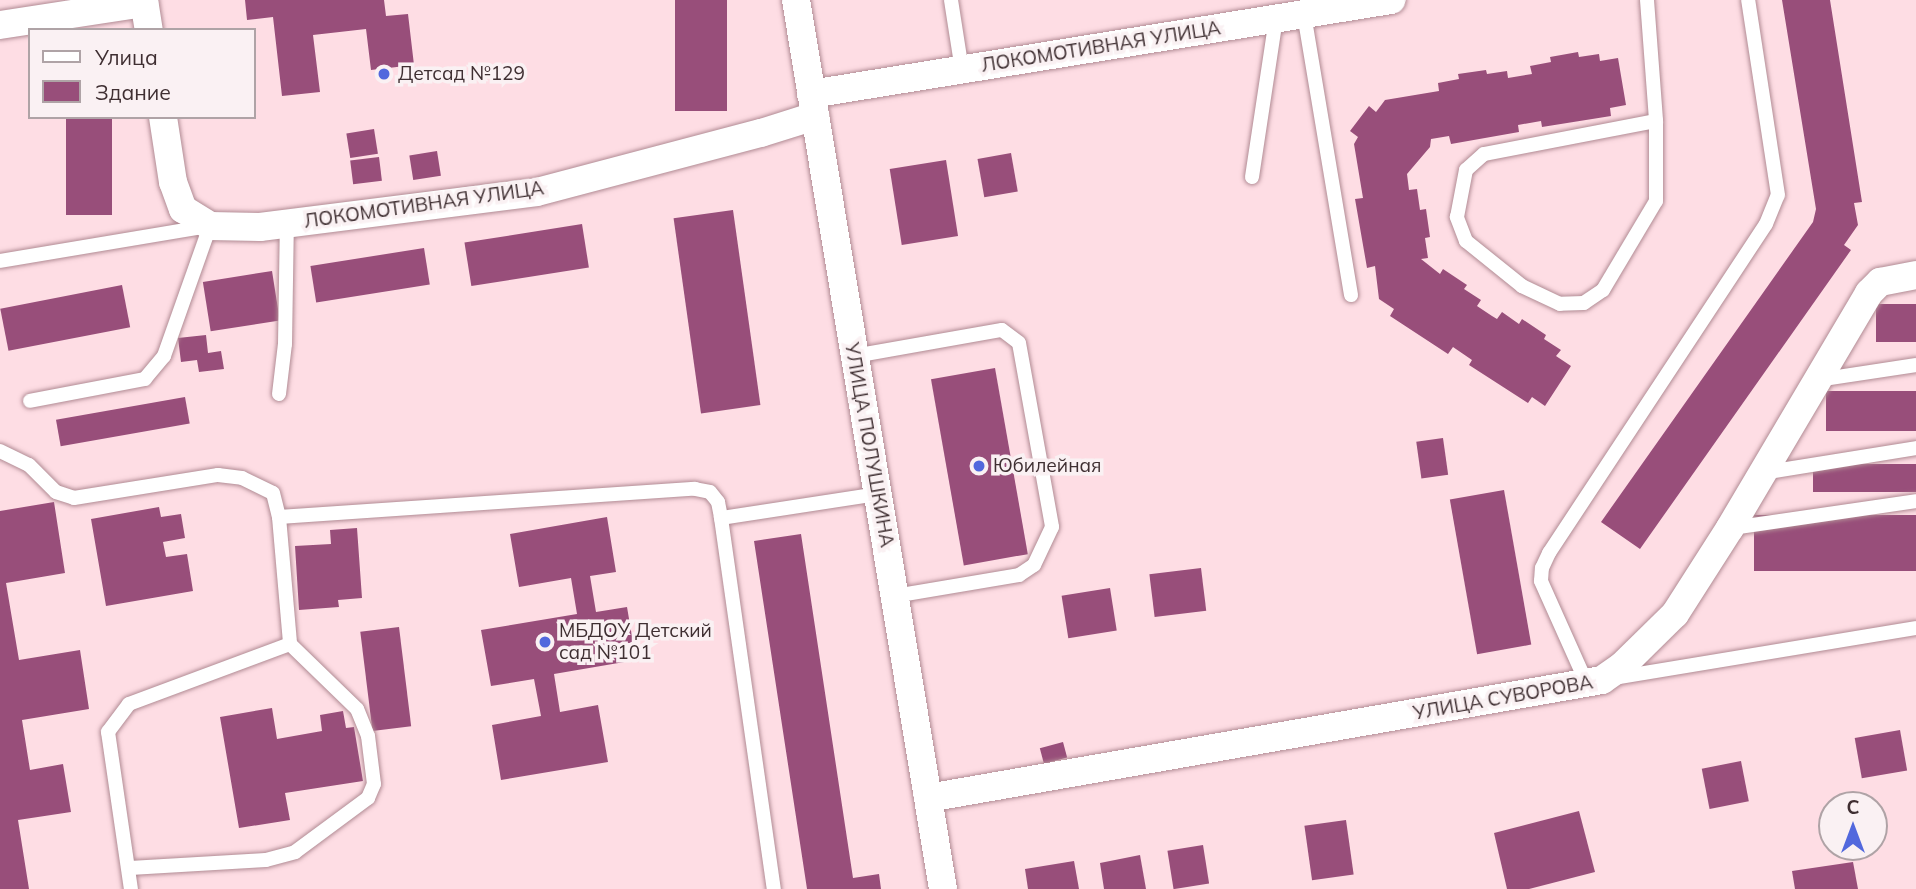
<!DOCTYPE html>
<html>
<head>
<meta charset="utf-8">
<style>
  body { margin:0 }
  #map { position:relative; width:1916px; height:889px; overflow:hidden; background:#fedde4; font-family:Mulish,sans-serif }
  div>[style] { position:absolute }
  .building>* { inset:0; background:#984e7a; transform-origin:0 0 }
  .roads { filter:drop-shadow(0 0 2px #b18b94) drop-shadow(0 0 2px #b18b94) }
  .lane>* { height:14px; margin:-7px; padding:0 7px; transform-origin:7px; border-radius:7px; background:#fff }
  .street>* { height:28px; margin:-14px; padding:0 14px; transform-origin:14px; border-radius:14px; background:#fff }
  .dots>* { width:19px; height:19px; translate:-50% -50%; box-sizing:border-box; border:4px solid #faf1f3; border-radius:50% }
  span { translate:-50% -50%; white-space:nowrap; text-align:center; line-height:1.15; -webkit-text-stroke:7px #faf1f3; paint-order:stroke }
  .street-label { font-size:19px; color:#3f2f32 }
  .poi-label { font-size:19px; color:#3f2f32 }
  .left { translate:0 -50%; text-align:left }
  .legend { position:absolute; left:28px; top:28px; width:228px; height:91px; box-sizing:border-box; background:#faf1f3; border:2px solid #afa3a6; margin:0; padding:9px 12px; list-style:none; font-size:21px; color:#3f2f32 }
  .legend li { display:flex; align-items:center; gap:14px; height:35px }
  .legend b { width:35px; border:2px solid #afa3a6 }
  .north { position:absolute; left:1818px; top:791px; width:70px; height:70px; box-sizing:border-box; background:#faf1f3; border:2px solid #afa3a6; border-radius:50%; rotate:0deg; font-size:19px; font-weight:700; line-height:28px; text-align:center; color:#3f2f32 }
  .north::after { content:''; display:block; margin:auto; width:24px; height:32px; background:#5268dd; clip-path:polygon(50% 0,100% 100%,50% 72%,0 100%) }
</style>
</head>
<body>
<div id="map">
  <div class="building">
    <div style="clip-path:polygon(245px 0,384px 0,386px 16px,408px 14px,414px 65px,371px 70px,366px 29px,313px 35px,320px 92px,282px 96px,273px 17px,247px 20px)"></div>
    <div style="left:675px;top:0;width:52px;height:111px"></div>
    <div style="clip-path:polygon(1782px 0,1830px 0,1862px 202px,1854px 203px,1858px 225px,1844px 245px,1851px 250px,1640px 549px,1601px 522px,1813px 222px,1816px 209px)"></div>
    <div style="clip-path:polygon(1578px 52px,1579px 57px,1599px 54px,1600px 61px,1618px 58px,1626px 105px,1610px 108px,1611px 116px,1542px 127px,1541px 121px,1518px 125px,1519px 132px,1451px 144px,1449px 136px,1431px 139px,1430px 147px,1407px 174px,1409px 190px,1417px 189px,1420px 210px,1426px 209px,1430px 237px,1425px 238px,1428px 258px,1421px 259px,1440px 274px,1443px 269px,1467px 285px,1464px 289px,1481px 300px,1477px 306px,1492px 316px,1497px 319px,1502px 312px,1519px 324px,1522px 319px,1546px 335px,1544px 339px,1561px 350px,1556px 356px,1571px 366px,1545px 406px,1532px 397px,1528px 403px,1469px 365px,1472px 360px,1453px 347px,1448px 354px,1390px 316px,1394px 309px,1379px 299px,1375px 266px,1367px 268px,1355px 199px,1363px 198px,1354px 144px,1358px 137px,1350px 131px,1369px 106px,1376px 112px,1385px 100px,1439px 91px,1438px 83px,1459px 79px,1458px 74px,1486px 70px,1487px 74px,1507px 71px,1508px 78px,1532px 74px,1530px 66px,1551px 62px,1550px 57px)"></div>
    <div style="left:66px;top:117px;width:46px;height:98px"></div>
    <div style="left:374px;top:129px;width:25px;height:28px;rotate:81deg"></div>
    <div style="left:437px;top:151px;width:25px;height:28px;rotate:81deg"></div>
    <div style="left:1011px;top:153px;width:39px;height:34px;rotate:80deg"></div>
    <div style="left:379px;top:157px;width:24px;height:29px;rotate:83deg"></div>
    <div style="left:946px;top:160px;width:77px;height:57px;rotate:81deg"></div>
    <div style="left:733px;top:210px;width:197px;height:60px;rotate:82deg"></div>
    <div style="left:582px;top:224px;width:44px;height:119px;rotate:81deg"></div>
    <div style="left:424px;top:248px;width:37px;height:115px;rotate:81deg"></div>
    <div style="left:272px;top:271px;width:50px;height:70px;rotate:81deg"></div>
    <div style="left:122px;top:285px;width:43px;height:124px;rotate:79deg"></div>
    <div style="left:1916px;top:304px;width:38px;height:40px;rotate:90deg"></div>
    <div style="clip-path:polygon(206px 335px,208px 353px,221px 351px,224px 369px,199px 372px,197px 360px,181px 362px,178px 338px)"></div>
    <div style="left:995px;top:368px;width:189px;height:65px;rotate:80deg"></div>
    <div style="left:1916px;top:391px;width:40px;height:90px;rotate:90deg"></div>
    <div style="left:185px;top:397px;width:27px;height:131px;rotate:80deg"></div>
    <div style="left:1443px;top:438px;width:37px;height:27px;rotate:82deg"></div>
    <div style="left:1916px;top:464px;width:28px;height:103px;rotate:90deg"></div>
    <div style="left:1504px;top:490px;width:157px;height:55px;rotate:80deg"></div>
    <div style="clip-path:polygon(54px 502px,65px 573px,6px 583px,19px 660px,80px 650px,89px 709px,22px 720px,30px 770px,63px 764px,71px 812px,18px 820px,29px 889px,0 889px,0 511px)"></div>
    <div style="clip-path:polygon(159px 507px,161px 517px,181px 514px,185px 538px,163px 542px,166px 557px,187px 554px,193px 591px,106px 606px,91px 519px)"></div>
    <div style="left:1916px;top:515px;width:56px;height:162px;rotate:90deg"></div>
    <div style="clip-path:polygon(607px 517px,616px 572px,590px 576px,596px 612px,627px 607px,636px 660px,554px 674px,560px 712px,598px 705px,608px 762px,501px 780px,492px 725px,541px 716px,534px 679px,491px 686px,481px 630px,577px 614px,571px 578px,519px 587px,510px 534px)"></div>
    <div style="clip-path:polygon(357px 528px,362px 598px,338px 600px,339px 607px,299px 610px,295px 546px,331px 544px,330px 530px)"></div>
    <div style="clip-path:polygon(801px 534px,853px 878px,879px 874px,881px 889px,807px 889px,754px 541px)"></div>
    <div style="left:1201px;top:568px;width:43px;height:52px;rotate:83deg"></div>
    <div style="left:1110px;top:588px;width:43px;height:49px;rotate:81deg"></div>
    <div style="left:399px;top:627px;width:100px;height:39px;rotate:83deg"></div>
    <div style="clip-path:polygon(272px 708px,277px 739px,322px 731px,320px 715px,343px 711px,346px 728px,354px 727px,363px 781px,285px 793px,290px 820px,239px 828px,220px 717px)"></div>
    <div style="left:1900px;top:730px;width:41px;height:46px;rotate:80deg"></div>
    <div style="left:1063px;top:742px;width:16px;height:24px;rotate:75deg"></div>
    <div style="left:1741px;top:761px;width:41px;height:40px;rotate:79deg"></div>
    <div style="clip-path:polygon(1579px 811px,1595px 872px,1529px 889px,1507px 889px,1494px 833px)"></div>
    <div style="left:1346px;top:820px;width:55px;height:42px;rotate:82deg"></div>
    <div style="left:1203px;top:845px;width:39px;height:36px;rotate:81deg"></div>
    <div style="clip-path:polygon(1140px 855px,1146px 889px,1104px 889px,1100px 863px)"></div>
    <div style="clip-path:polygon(1074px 861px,1079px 889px,1028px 889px,1025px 869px)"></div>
    <div style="clip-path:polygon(1853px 862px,1858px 889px,1795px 889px,1792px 871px)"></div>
  </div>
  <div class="roads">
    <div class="lane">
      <div style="left:951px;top:0;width:71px;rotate:81.1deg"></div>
      <div style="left:1647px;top:0;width:121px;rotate:85.7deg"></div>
      <div style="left:1656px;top:121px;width:80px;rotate:90deg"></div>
      <div style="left:1656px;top:201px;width:104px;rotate:120.8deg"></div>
      <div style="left:1603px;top:290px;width:23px;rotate:146deg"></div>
      <div style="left:1584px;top:303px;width:24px;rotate:178deg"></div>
      <div style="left:1560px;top:304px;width:42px;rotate:-154.7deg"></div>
      <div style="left:1522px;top:286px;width:72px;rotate:-141.2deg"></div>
      <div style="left:1466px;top:241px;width:26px;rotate:-111deg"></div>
      <div style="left:1457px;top:217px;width:48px;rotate:-79.2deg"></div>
      <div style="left:1466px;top:170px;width:24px;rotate:-42deg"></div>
      <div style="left:1484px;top:154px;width:175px;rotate:-10.9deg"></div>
      <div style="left:1304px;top:14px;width:285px;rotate:80.5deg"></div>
      <div style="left:1252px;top:177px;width:160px;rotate:-81.4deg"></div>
      <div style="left:0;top:261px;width:213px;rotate:-9.5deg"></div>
      <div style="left:210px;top:226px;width:138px;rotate:109.5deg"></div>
      <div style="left:164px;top:356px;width:30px;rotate:130deg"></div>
      <div style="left:145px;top:379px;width:117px;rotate:169.2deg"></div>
      <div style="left:854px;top:356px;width:150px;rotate:-10deg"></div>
      <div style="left:1002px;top:330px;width:21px;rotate:37deg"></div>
      <div style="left:1019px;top:343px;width:187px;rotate:79.8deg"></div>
      <div style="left:1052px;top:527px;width:42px;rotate:115.3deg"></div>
      <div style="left:1034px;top:565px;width:18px;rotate:146deg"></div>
      <div style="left:1019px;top:575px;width:126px;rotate:170.4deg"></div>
      <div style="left:1817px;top:380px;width:100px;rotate:-8.6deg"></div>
      <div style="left:279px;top:394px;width:50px;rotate:-83.2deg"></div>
      <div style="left:285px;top:344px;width:121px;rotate:-89.1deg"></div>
      <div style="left:0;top:451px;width:32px;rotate:26deg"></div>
      <div style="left:29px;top:465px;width:38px;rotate:45deg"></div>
      <div style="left:56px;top:492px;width:19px;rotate:18deg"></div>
      <div style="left:74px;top:498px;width:146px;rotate:-9.1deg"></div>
      <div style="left:218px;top:475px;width:24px;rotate:7deg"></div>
      <div style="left:242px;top:478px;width:34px;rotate:26deg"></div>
      <div style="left:273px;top:493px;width:25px;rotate:76deg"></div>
      <div style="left:279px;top:517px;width:127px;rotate:85deg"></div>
      <div style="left:290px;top:644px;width:172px;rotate:159.6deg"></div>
      <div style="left:129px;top:704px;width:35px;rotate:127deg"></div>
      <div style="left:108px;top:732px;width:159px;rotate:81.7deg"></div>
      <div style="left:1762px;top:473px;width:156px;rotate:-9.2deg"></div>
      <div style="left:279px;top:517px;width:417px;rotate:-3.9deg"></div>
      <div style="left:695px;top:489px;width:15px;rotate:11deg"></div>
      <div style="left:710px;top:492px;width:13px;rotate:51deg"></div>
      <div style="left:718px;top:502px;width:16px;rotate:79deg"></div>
      <div style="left:721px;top:518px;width:375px;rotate:81.9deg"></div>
      <div style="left:721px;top:518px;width:159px;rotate:-8.7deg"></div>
      <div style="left:1732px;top:528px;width:186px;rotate:-8.3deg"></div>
      <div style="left:1614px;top:678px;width:306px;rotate:-9.4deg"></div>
      <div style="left:1587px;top:684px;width:113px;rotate:-114.1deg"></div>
      <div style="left:1541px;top:581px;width:13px;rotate:-86deg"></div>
      <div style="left:1542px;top:568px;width:17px;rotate:-65deg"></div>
      <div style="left:1549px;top:553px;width:394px;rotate:-56.6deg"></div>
      <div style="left:1766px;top:224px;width:31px;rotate:-68deg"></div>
      <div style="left:1778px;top:195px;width:197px;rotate:-98.7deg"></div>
      <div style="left:130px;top:868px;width:136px;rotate:-3.4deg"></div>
      <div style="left:266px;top:860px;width:30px;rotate:-15deg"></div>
      <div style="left:295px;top:852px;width:91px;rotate:-36.5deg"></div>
      <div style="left:368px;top:798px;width:15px;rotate:-67deg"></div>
      <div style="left:374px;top:784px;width:48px;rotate:-97.1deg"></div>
      <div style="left:368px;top:736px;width:29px;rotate:-112deg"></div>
      <div style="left:357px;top:709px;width:93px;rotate:-135.9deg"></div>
    </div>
    <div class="street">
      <div style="left:144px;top:0;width:30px;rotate:81deg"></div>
      <div style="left:796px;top:0;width:901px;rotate:80.61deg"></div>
      <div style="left:0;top:25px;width:146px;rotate:-8.7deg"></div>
      <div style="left:811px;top:94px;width:588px;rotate:-9.21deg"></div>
      <div style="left:163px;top:117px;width:66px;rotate:81.3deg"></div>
      <div style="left:173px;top:182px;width:29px;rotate:70deg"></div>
      <div style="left:183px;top:209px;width:32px;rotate:32deg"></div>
      <div style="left:210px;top:226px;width:50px;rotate:1.1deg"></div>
      <div style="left:260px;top:227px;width:279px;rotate:-7.2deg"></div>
      <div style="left:537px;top:192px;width:232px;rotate:-14.8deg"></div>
      <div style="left:761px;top:133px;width:57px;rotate:-17.5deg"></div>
      <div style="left:928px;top:798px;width:684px;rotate:-9.93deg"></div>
      <div style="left:1602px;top:680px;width:24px;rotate:-35deg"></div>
      <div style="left:1622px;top:666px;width:74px;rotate:-44.5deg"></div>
      <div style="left:1675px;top:614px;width:102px;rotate:-57.4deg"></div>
      <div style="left:1730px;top:528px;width:273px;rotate:-59.4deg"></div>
      <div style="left:1869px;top:293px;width:16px;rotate:-45deg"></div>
      <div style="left:1880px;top:282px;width:37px;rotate:-11deg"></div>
    </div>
  </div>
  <div class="dots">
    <div style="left:384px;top:74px;background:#5268dd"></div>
    <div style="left:979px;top:466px;background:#5268dd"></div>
    <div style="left:545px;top:642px;background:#5268dd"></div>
  </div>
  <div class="street-label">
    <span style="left:1101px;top:47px;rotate:-9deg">ЛОКОМОТИВНАЯ УЛИЦА</span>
    <span style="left:424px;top:205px;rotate:-8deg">ЛОКОМОТИВНАЯ УЛИЦА</span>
    <span style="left:869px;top:445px;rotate:80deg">УЛИЦА ПОЛУШКИНА</span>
    <span style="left:1503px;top:698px;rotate:-10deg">УЛИЦА СУВОРОВА</span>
  </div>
  <div class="poi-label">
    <span class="left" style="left:398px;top:74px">Детсад №129</span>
    <span class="left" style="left:993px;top:466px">Юбилейная</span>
    <span class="left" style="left:559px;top:642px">МБДОУ Детский<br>сад №101</span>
  </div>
  <ul class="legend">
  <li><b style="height:9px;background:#fff"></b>Улица</li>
  <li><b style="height:19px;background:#984e7a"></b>Здание</li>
  </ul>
  <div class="north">С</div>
</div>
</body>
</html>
